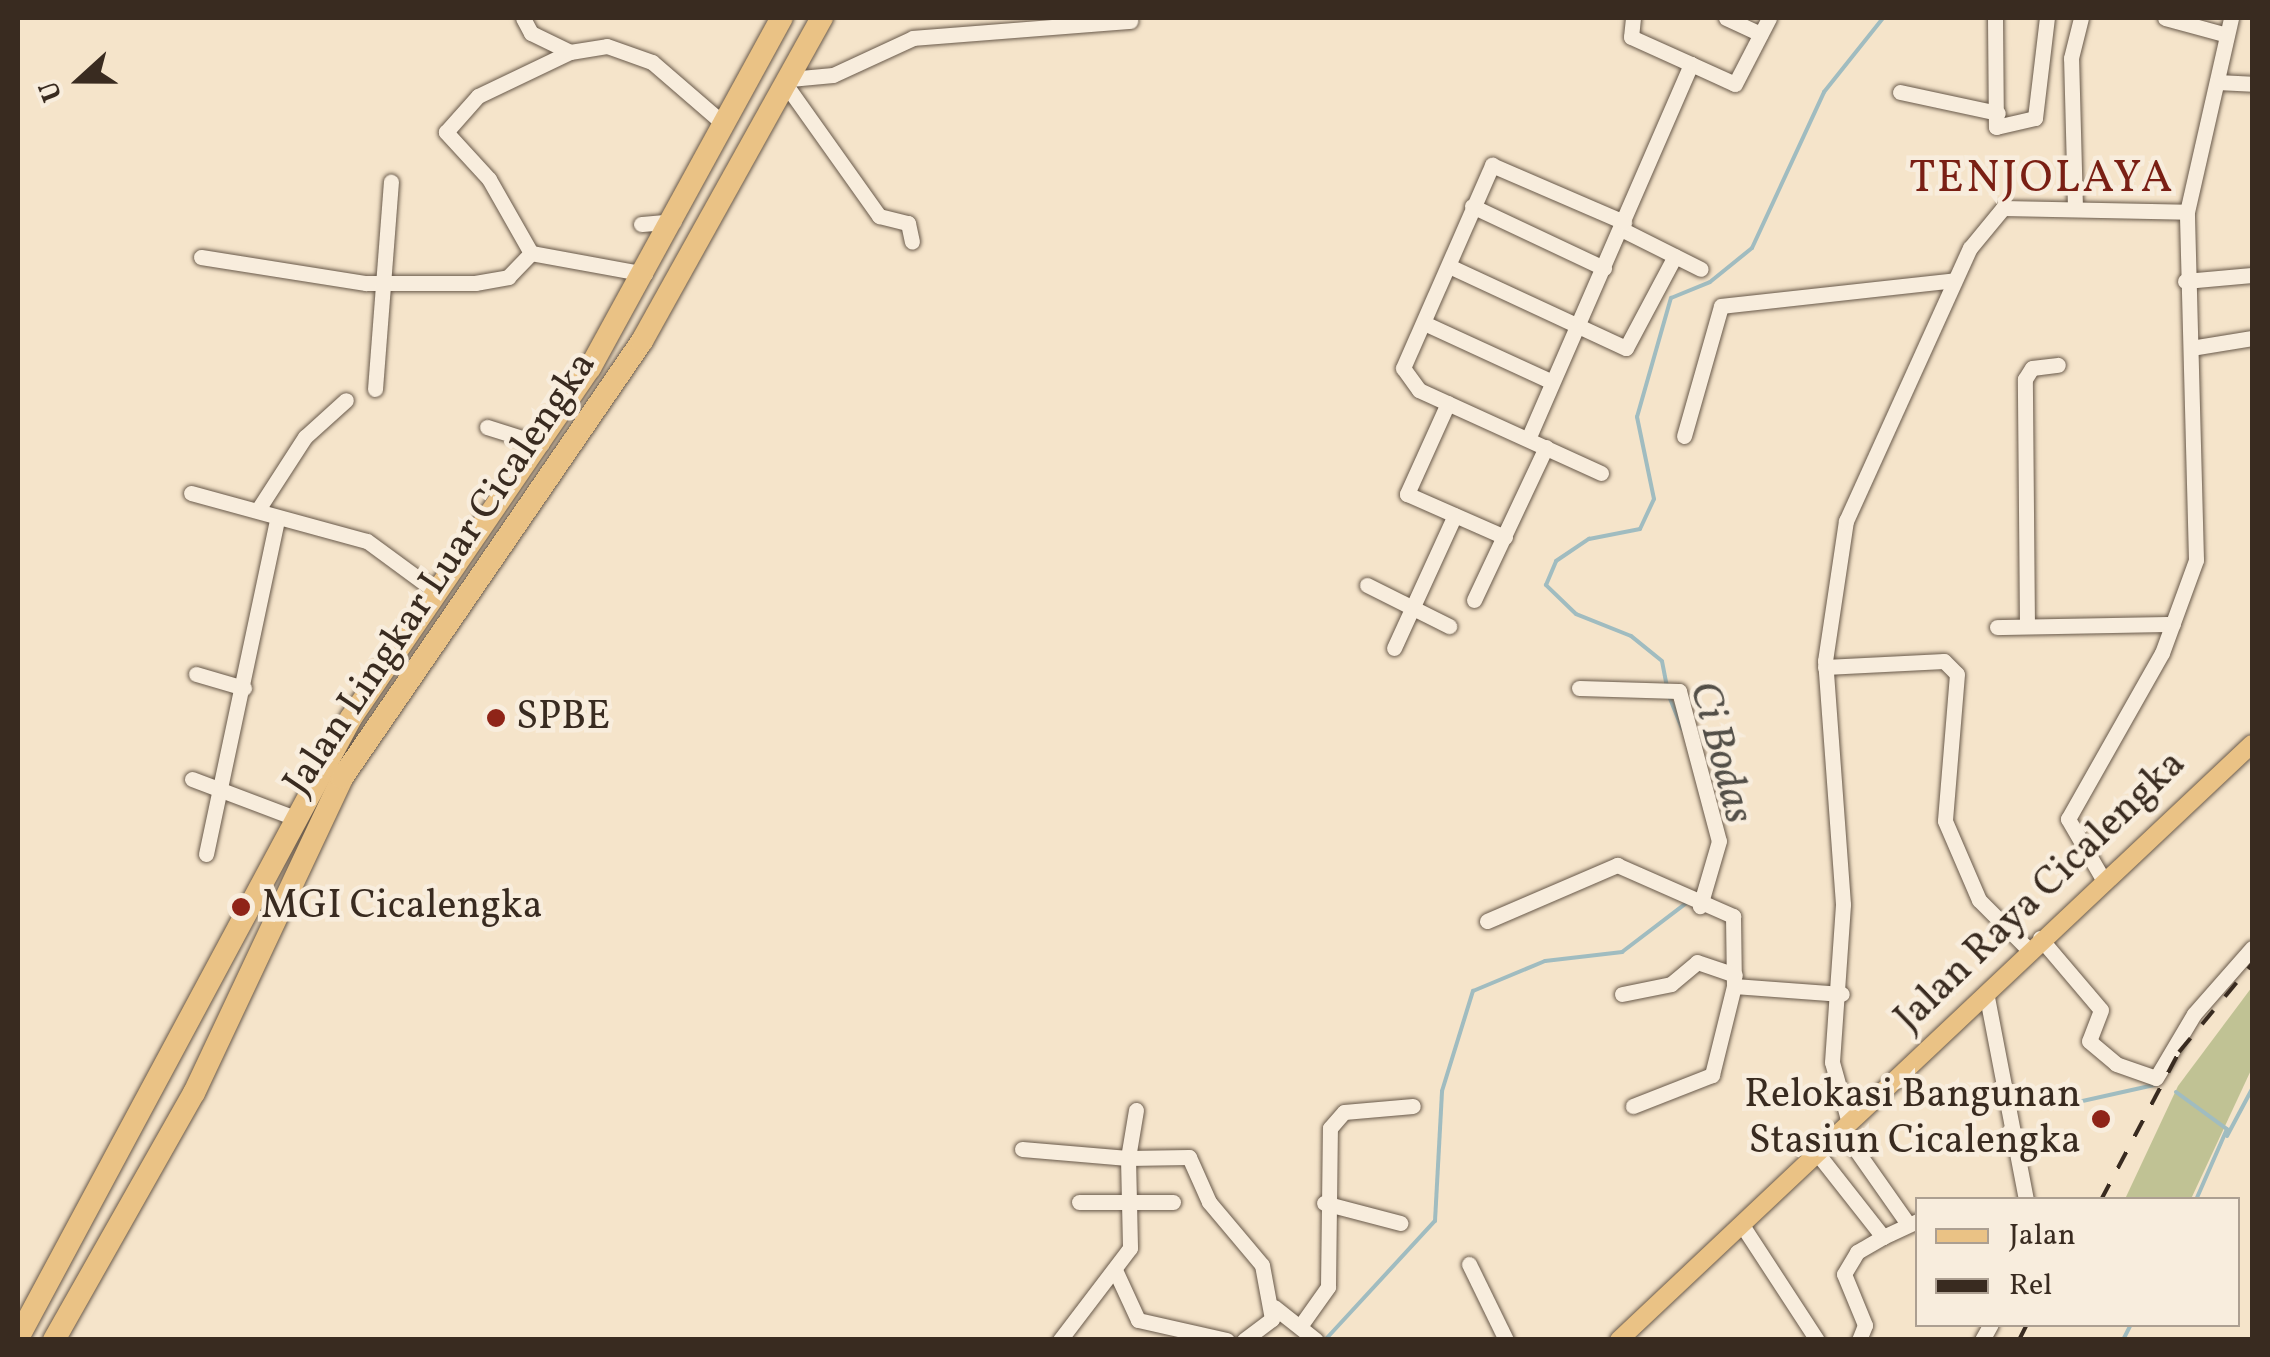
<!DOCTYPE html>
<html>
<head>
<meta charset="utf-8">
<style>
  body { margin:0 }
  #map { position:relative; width:2270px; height:1357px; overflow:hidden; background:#f5e4ca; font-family:Vollkorn,serif }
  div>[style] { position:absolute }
  .green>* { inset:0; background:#c0c294 }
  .stream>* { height:4px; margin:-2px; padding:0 2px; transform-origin:2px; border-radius:2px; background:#a0bcc0 }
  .roads { filter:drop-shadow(0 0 2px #68594a) drop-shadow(0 0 2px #68594a) }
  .minor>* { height:15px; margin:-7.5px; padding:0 7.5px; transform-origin:7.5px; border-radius:7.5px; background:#f8eddd }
  .major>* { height:18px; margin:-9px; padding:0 9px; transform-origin:9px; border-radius:9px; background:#eac285 }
  .highway>* { height:22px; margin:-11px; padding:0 11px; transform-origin:11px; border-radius:11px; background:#eac285 }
  .rail>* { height:4px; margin-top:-2px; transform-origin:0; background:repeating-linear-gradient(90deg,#392b20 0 18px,transparent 0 36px) }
  .dots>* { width:28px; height:28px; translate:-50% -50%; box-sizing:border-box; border:5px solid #f8eddd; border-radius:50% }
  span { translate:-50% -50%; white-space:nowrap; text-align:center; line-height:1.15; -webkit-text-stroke:9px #f8eddd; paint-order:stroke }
  .street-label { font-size:40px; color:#392b20 }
  .poi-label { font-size:40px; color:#392b20 }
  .left { translate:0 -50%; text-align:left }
  .right { translate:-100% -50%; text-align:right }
  .water-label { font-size:42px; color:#534f48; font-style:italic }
  .quarter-label { font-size:45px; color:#7a1f14; letter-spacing:2.5px }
  .frame { position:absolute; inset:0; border:20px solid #392b20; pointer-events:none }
  .legend { position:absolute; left:1915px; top:1197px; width:325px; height:130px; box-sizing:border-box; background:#f8eddd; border:2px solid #ac9f91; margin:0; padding:12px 18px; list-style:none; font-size:30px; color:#392b20 }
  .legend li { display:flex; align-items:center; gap:20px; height:50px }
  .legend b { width:50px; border:2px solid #ac9f91 }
  .north { position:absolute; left:30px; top:30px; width:100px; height:100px; -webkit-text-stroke:8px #f8eddd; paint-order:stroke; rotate:249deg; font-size:28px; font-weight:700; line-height:40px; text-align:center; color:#392b20 }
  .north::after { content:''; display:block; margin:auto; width:35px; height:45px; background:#392b20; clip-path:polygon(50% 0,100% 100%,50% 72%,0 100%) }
</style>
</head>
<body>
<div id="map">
  <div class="green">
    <div style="clip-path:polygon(2252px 987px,2252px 1068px,2191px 1199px,2125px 1199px,2178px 1086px)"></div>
  </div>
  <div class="stream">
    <div style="left:1667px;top:687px;width:26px;rotate:-101deg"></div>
    <div style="left:1662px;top:661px;width:40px;rotate:-141deg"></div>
    <div style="left:1631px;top:636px;width:59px;rotate:-158.2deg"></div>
    <div style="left:1576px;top:614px;width:42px;rotate:-136deg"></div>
    <div style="left:1546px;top:585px;width:26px;rotate:-67deg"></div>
    <div style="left:1556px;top:561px;width:40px;rotate:-34deg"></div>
    <div style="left:1589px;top:539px;width:52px;rotate:-11.1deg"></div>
    <div style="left:1640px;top:529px;width:33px;rotate:-65deg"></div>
    <div style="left:1654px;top:499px;width:84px;rotate:-101.7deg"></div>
    <div style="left:1637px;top:417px;width:124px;rotate:-74.1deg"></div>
    <div style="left:1671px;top:298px;width:42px;rotate:-22.3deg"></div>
    <div style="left:1710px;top:282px;width:54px;rotate:-39deg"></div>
    <div style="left:1752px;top:248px;width:172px;rotate:-65.2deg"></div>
    <div style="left:1824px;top:92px;width:95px;rotate:-51.4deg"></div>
    <div style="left:1669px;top:696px;width:35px;rotate:68deg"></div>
    <div style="left:2176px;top:1092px;width:63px;rotate:36deg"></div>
    <div style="left:2227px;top:1129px;width:77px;rotate:113.6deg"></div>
    <div style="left:2078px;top:1102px;width:78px;rotate:-12.6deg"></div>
    <div style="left:2227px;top:1136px;width:53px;rotate:-62deg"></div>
    <div style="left:1325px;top:1340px;width:162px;rotate:-47.3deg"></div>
    <div style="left:1435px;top:1221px;width:130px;rotate:-86.9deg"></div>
    <div style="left:1442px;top:1091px;width:105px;rotate:-72.8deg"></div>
    <div style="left:1473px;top:991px;width:78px;rotate:-22.6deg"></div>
    <div style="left:1545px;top:961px;width:78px;rotate:-6.7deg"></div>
    <div style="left:1622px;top:952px;width:84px;rotate:-37.3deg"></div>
    <div style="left:2123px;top:1340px;width:18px;rotate:-63deg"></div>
  </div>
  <div class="roads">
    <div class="minor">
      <div style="left:523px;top:18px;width:17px;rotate:62deg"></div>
      <div style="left:531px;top:33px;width:43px;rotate:26deg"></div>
      <div style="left:1633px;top:18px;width:19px;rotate:96deg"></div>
      <div style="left:1631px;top:37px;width:66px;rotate:24.2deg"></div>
      <div style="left:1726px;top:18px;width:38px;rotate:25deg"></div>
      <div style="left:1995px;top:18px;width:109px;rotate:89.5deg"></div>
      <div style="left:1996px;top:127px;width:40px;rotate:-13deg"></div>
      <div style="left:2035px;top:118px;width:101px;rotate:-83.2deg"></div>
      <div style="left:2165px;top:18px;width:64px;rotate:15.3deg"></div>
      <div style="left:790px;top:79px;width:43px;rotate:-5.3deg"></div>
      <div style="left:833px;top:75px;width:88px;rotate:-24.8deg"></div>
      <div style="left:913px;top:38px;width:218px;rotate:-4.5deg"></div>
      <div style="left:2217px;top:82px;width:35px;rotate:3deg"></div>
      <div style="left:786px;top:85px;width:161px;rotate:54.6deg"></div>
      <div style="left:879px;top:216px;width:30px;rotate:14deg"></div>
      <div style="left:908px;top:223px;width:19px;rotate:78deg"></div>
      <div style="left:1900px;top:92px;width:100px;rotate:12.1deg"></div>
      <div style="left:1472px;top:206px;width:146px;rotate:25.2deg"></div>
      <div style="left:2075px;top:208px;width:150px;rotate:-91.5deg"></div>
      <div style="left:2071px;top:58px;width:41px;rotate:-76deg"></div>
      <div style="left:641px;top:224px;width:33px;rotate:-5deg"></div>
      <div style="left:1621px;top:229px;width:89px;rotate:26.6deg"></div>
      <div style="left:531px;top:253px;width:85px;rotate:-119.6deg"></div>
      <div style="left:489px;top:179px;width:64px;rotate:-132.5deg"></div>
      <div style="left:446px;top:132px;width:48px;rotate:-48.4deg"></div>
      <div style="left:478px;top:96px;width:102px;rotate:-25.6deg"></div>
      <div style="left:570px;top:52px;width:37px;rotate:-9deg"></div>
      <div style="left:607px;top:46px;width:48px;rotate:19.6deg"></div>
      <div style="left:652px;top:62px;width:96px;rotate:40.8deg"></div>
      <div style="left:531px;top:253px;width:116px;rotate:10.4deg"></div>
      <div style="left:201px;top:257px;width:167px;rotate:9deg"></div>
      <div style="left:366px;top:283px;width:109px"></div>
      <div style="left:475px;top:283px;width:34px;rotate:-10deg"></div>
      <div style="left:508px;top:277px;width:33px;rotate:-46deg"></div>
      <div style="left:1449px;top:266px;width:195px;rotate:24.9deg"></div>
      <div style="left:1626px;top:348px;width:104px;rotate:-62deg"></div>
      <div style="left:2185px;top:281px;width:67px;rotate:-5.1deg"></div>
      <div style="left:1424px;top:323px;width:141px;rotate:24.7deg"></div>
      <div style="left:2191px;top:348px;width:62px;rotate:-9.3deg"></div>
      <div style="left:375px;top:389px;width:208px;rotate:-85.6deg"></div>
      <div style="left:1448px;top:403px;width:100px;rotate:114.3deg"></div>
      <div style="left:1407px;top:494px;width:107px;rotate:23.7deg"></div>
      <div style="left:487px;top:427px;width:57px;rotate:17.5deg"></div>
      <div style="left:1684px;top:436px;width:135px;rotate:-74.1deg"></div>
      <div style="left:1721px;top:306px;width:235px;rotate:-6.3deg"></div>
      <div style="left:1528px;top:439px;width:409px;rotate:-66.5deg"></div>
      <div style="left:1691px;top:64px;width:48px;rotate:24.4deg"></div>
      <div style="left:1735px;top:84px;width:74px;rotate:-62.7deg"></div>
      <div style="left:1601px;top:473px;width:200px;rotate:-155.5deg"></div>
      <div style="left:1419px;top:390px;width:27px;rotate:-126deg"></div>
      <div style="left:1403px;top:368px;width:222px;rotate:-66.3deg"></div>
      <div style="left:1492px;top:165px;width:144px;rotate:23.4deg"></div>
      <div style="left:191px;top:493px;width:182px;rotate:15.3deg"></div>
      <div style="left:367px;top:541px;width:84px;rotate:36.3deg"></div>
      <div style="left:259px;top:508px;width:85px;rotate:-57.1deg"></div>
      <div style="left:305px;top:437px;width:55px;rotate:-42.1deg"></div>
      <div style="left:1367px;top:585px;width:92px;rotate:26.6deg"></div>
      <div style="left:1474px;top:600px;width:169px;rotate:-64.8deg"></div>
      <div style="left:2027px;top:626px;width:247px;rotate:-90.5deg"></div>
      <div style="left:2025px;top:379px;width:13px;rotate:-58deg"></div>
      <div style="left:2032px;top:368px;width:26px;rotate:-7deg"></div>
      <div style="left:1997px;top:627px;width:176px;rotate:-1deg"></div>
      <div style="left:1394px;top:648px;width:146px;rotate:-65.4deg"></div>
      <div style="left:1825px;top:667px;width:119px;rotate:-2.9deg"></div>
      <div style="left:1944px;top:661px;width:18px;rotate:45deg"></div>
      <div style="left:1957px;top:674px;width:147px;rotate:94.7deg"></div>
      <div style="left:1945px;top:821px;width:86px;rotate:66.7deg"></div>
      <div style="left:1979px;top:900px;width:71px;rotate:45deg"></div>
      <div style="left:196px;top:674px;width:50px;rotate:16.3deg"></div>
      <div style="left:1579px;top:688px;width:100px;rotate:1.7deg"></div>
      <div style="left:1679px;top:691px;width:155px;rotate:75.1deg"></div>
      <div style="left:1719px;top:841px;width:68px;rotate:106.3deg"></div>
      <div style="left:192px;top:779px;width:113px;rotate:20.7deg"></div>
      <div style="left:206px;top:854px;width:342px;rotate:-78deg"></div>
      <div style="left:2104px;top:881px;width:72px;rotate:-120.1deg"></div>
      <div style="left:2068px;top:819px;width:191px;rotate:-60.5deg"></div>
      <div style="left:2162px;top:653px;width:99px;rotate:-69.9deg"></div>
      <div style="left:2196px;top:560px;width:348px;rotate:-91.5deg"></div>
      <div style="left:2187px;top:212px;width:199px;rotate:-77.2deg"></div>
      <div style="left:1487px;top:921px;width:142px;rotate:-23.3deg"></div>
      <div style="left:1617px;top:865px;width:127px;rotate:23.7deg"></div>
      <div style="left:1733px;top:916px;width:70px;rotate:89.2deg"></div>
      <div style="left:1734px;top:986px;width:92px;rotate:103.9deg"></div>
      <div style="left:1712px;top:1075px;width:85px;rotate:158.6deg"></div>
      <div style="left:2040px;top:938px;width:94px;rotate:49.7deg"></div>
      <div style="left:2101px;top:1010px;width:33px;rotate:111deg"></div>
      <div style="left:2089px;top:1041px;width:35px;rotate:40deg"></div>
      <div style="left:2116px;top:1064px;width:42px;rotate:19.3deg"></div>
      <div style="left:2156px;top:1078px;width:74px;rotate:-59.3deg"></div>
      <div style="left:2194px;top:1014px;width:88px;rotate:-48.7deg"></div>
      <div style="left:1734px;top:986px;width:108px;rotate:4.2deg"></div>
      <div style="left:1986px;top:992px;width:212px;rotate:79.1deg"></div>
      <div style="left:1622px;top:994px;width:50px;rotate:-11.5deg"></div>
      <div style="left:1671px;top:984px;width:34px;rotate:-40deg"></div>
      <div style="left:1697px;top:962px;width:40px;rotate:18.9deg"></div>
      <div style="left:1136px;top:1110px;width:49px;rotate:99.5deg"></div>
      <div style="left:1128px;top:1158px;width:61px;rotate:-0.9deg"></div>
      <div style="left:1189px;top:1157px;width:49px;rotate:66deg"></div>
      <div style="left:1209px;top:1202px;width:82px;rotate:49.9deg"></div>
      <div style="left:1262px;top:1265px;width:55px;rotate:79.5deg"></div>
      <div style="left:1272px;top:1319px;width:35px;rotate:143deg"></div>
      <div style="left:1849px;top:1123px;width:63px;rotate:-105.6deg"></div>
      <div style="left:1832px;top:1062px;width:158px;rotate:-86deg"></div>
      <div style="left:1843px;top:904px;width:244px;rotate:-94.2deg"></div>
      <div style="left:1825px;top:661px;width:142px;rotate:-81.5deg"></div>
      <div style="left:1846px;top:521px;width:300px;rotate:-65.6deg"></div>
      <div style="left:1970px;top:248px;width:52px;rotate:-50.5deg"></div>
      <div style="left:2003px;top:208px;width:184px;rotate:1.2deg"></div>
      <div style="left:1842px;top:1130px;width:115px;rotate:54.9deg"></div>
      <div style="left:1022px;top:1149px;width:106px;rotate:4.9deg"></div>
      <div style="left:1128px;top:1158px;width:90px;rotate:88.7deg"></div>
      <div style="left:1130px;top:1248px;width:116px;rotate:127.3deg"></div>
      <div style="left:1817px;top:1153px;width:107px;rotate:51.8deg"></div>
      <div style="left:1883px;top:1237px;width:38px;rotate:-25deg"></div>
      <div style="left:1079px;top:1202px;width:94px"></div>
      <div style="left:1324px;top:1203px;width:79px;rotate:14.7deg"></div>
      <div style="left:1742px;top:1225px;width:137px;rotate:56.9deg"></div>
      <div style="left:1469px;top:1264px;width:85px;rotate:64deg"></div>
      <div style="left:1115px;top:1270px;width:55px;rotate:65.3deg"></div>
      <div style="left:1138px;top:1320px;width:91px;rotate:12.7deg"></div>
      <div style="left:1274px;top:1307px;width:53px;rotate:38.2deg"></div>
      <div style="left:1301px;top:1325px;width:47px;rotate:-54.6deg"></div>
      <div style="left:1328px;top:1287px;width:159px;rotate:-89.3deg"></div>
      <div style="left:1330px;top:1128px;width:21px;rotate:-49deg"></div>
      <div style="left:1344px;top:1112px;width:69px;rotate:-5deg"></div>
      <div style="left:1859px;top:1340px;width:16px;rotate:-68deg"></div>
      <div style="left:1865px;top:1325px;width:55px;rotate:-112.4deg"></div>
      <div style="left:1844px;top:1274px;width:26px;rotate:-59deg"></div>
      <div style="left:1857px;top:1252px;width:30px;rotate:-30deg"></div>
      <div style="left:1982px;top:1340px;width:18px;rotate:-61deg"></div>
    </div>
    <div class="major">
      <div style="left:1619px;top:1340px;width:869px;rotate:-43.28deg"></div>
    </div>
    <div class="highway">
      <div style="left:18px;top:1338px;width:704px;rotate:-61.76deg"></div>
      <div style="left:351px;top:718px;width:424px;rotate:-55.7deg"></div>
      <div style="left:590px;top:368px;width:399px;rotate:-61.3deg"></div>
      <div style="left:54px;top:1340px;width:284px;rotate:-60.5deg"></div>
      <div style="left:194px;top:1093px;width:348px;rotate:-64.8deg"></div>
      <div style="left:342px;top:778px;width:530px;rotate:-55.53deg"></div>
      <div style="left:642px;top:341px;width:370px;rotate:-60.9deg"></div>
    </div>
  </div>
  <div class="rail">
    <div style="left:2101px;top:1200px;width:167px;rotate:-62.2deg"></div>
    <div style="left:2179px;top:1052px;width:114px;rotate:-50.3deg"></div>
    <div style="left:2019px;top:1340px;width:18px;rotate:-63deg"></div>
  </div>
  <div class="dots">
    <div style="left:496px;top:718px;background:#8f2418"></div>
    <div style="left:241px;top:907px;background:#8f2418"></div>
    <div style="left:2101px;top:1119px;background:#8f2418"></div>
  </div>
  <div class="street-label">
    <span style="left:441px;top:574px;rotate:-56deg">Jalan Lingkar Luar Cicalengka</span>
    <span style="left:2041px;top:892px;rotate:-44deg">Jalan Raya Cicalengka</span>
  </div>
  <div class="poi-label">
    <span class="left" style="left:516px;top:718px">SPBE</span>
    <span class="left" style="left:261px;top:907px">MGI Cicalengka</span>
    <span class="right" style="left:2081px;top:1119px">Relokasi Bangunan<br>Stasiun Cicalengka</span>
  </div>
  <div class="water-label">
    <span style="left:1719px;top:753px;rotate:75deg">Ci Bodas</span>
  </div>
  <div class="quarter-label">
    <span style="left:2042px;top:180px">TENJOLAYA</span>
  </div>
  <div class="frame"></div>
  <ul class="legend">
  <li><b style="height:12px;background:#eac285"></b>Jalan</li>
  <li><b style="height:12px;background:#392b20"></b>Rel</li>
  </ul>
  <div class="north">U</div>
</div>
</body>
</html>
